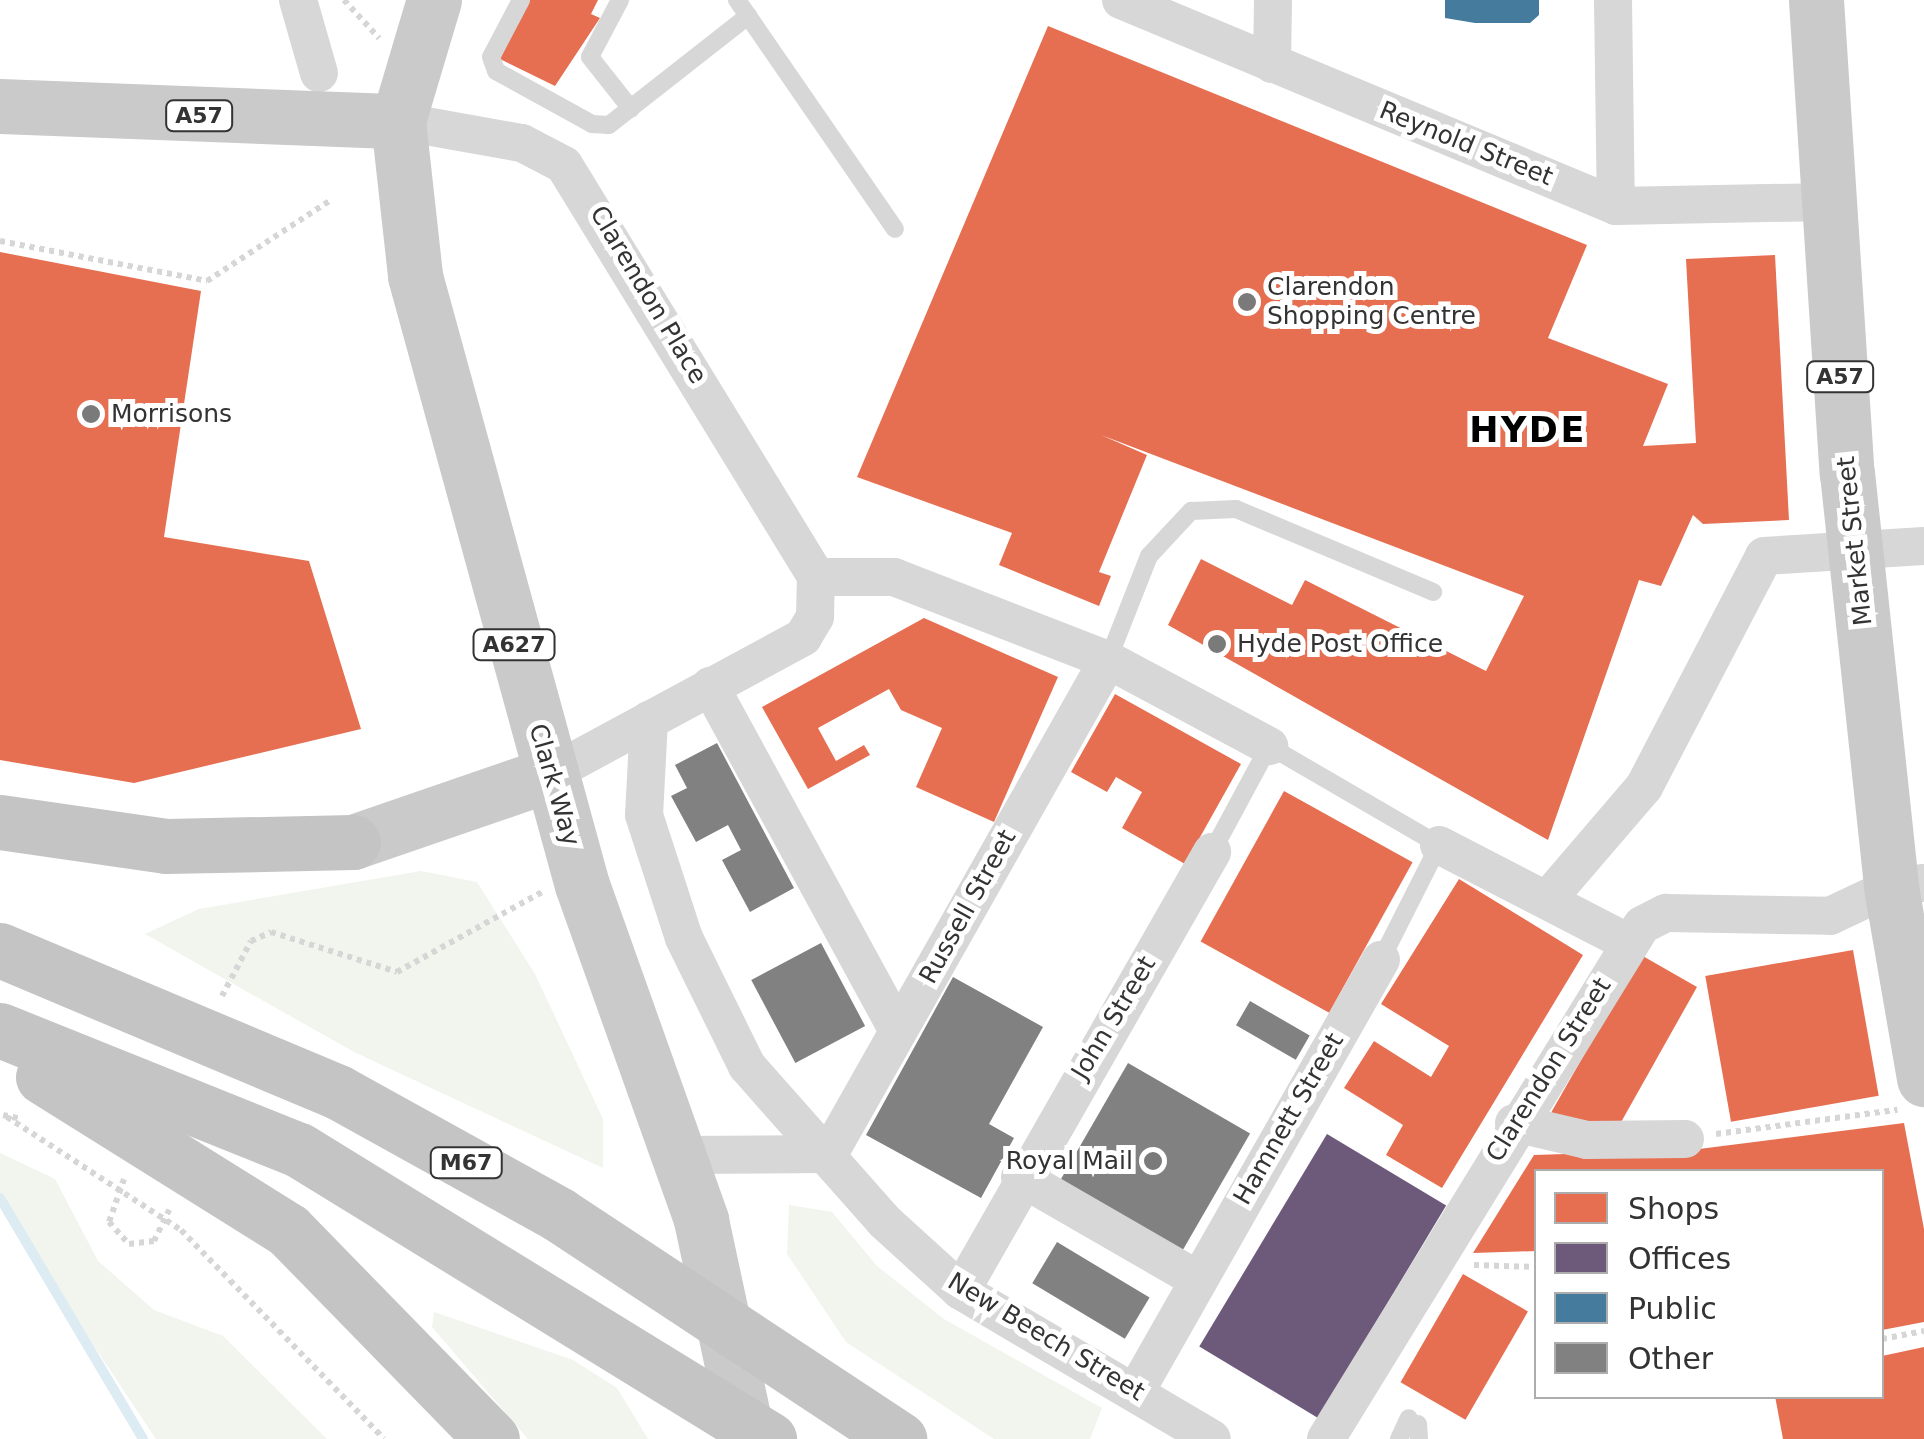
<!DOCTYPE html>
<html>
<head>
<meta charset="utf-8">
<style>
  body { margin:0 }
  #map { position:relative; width:1924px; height:1439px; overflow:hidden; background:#fff; font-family:"DejaVu Sans",sans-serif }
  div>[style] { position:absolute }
  .green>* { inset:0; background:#f1f5ed }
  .shops>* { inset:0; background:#e76f51; transform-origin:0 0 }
  .offices>* { inset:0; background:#6d597a; transform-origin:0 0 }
  .public>* { inset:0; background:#457b9d }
  .stream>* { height:10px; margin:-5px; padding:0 5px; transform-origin:5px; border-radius:5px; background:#ddebf3 }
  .building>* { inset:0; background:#818181; transform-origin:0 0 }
  .path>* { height:6px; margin-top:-3px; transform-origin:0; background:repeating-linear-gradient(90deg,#d6d6d6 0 5px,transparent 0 10px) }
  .lane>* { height:18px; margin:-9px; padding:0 9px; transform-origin:9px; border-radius:9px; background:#d7d7d7 }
  .street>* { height:38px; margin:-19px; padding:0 19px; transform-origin:19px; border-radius:19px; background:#d7d7d7 }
  .primary>* { height:55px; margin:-27.5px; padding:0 27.5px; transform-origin:27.5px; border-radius:27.5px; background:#cacaca }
  .highway>* { height:55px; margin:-27.5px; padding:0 27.5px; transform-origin:27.5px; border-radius:27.5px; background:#c4c4c4 }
  .dots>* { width:28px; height:28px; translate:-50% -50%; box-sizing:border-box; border:5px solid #fff; border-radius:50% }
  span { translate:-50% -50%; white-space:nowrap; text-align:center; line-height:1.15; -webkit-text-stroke:10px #fff; paint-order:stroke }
  .shield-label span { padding:2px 8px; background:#fff; border:2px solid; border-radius:8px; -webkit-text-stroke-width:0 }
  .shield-label { font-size:22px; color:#333; font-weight:700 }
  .street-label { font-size:25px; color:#333 }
  .poi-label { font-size:25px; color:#333 }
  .left { translate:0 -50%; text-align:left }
  .right { translate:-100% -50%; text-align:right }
  .district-label { font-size:35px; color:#000; font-weight:700; letter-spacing:2.5px }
  .legend { position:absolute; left:1534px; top:1169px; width:350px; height:230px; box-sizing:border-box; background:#fff; border:2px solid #adadad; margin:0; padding:12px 18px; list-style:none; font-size:30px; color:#333 }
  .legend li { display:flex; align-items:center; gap:20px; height:50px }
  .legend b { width:50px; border:2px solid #adadad }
</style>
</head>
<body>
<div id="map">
  <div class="green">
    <div style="clip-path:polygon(421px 871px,477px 882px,535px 974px,603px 1119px,603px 1168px,354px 1052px,145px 934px,199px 909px)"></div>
    <div style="clip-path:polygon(0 1153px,55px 1179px,98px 1261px,154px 1310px,223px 1336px,327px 1439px,156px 1439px,0 1205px)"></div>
    <div style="clip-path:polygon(789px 1205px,832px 1212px,877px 1266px,944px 1319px,1102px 1408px,1090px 1439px,994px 1439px,846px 1342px,787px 1254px)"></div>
    <div style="clip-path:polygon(434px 1312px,573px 1360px,617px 1388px,648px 1439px,528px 1439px,432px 1327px)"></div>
  </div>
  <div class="shops">
    <div style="clip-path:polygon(530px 0,598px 0,591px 14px,600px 18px,555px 86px,500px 59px)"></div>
    <div style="clip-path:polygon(1048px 26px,1587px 245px,1548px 338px,1668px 384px,1643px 446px,1696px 443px,1686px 259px,1775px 255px,1789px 520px,1703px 524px,1693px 515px,1661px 586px,1639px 580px,1548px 840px,1168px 625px,1201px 559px,1292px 605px,1305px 580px,1486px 671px,1524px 596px,1101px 435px,1147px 455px,1099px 572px,1111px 576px,1099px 606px,999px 565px,1012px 533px,857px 477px)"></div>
    <div style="clip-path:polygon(0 252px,201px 291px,164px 537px,309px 561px,361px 729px,134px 783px,0 760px)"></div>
    <div style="clip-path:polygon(924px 618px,1058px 677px,994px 822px,916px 787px,942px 728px,901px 710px,889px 689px,818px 728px,836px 761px,864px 745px,870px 755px,808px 789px,762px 707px)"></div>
    <div style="clip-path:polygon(1115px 694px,1241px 764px,1185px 864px,1122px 828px,1142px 792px,1116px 777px,1107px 792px,1071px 772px)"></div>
    <div style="left:1284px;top:791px;width:147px;height:172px;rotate:29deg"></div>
    <div style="clip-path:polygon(1459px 879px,1583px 955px,1442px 1188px,1386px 1155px,1403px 1125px,1344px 1088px,1374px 1041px,1431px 1077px,1449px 1046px,1381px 1004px)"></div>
    <div style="left:1853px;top:950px;width:148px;height:150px;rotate:80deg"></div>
    <div style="clip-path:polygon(1641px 955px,1697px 987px,1620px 1124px,1544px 1125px)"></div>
    <div style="clip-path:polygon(1904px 1123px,1924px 1229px,1924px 1322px,1882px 1330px,1881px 1172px,1536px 1172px,1536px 1251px,1473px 1253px,1534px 1155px,1691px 1150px)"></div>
    <div style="left:1463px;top:1274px;width:75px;height:125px;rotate:30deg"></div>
    <div style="clip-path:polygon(1924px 1347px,1924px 1439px,1783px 1439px,1775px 1396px,1882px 1396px,1882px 1356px)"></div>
  </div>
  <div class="offices">
    <div style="left:1327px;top:1134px;width:139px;height:248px;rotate:31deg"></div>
  </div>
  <div class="public">
    <div style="clip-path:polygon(1445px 0,1539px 0,1539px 15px,1530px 23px,1475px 23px,1445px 18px)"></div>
  </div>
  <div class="stream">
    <div style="left:0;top:1198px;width:280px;rotate:59.3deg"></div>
  </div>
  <div class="building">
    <div style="clip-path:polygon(717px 743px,794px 888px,750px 912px,722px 860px,741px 850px,728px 825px,696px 842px,671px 796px,687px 788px,675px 765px)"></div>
    <div style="left:821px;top:943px;width:94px;height:79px;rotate:62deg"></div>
    <div style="clip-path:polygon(953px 977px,1043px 1027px,989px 1124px,1014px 1138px,981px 1198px,866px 1135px)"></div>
    <div style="left:1250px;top:1001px;width:69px;height:28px;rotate:30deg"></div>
    <div style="left:1128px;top:1063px;width:141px;height:145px;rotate:30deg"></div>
    <div style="left:1057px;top:1242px;width:108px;height:48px;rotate:31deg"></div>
  </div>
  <div class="path">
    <div style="left:344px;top:0;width:52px;rotate:47.4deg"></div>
    <div style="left:0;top:241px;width:211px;rotate:10.9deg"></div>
    <div style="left:207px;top:281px;width:148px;rotate:-33.2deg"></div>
    <div style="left:222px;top:996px;width:62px;rotate:-62.2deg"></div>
    <div style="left:251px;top:941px;width:22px;rotate:-24deg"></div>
    <div style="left:271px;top:932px;width:132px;rotate:17.6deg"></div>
    <div style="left:397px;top:972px;width:166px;rotate:-28.9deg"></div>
    <div style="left:3px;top:1115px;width:19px;rotate:12deg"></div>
    <div style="left:7px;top:1117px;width:207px;rotate:33deg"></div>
    <div style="left:181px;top:1230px;width:291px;rotate:45.8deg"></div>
    <div style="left:1716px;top:1134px;width:183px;rotate:-7.6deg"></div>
    <div style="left:124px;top:1179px;width:46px;rotate:109.2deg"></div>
    <div style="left:109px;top:1222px;width:30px;rotate:48deg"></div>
    <div style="left:129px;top:1244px;width:25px;rotate:-7deg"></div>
    <div style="left:154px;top:1241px;width:37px;rotate:-64deg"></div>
    <div style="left:1474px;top:1265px;width:62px;rotate:1.8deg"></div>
    <div style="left:1882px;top:1339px;width:43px;rotate:-10.8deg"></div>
  </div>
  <div class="lane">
    <div style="left:521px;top:0;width:64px;rotate:117.8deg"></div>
    <div style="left:491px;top:57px;width:15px;rotate:70deg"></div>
    <div style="left:496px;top:71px;width:110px;rotate:28.9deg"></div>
    <div style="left:592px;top:124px;width:17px;rotate:3deg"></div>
    <div style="left:609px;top:125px;width:177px;rotate:-38.1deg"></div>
    <div style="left:620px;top:0;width:64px;rotate:117.8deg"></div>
    <div style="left:590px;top:57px;width:66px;rotate:51.7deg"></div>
    <div style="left:737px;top:0;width:278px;rotate:55.4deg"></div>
    <div style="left:1108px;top:660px;width:112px;rotate:-68.5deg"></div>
    <div style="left:1149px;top:556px;width:62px;rotate:-47deg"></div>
    <div style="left:1191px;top:511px;width:45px;rotate:-2.5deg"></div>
    <div style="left:1236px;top:509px;width:214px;rotate:22.8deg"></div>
    <div style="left:1212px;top:852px;width:120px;rotate:-61.7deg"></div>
    <div style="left:1269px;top:746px;width:197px;rotate:30.2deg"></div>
    <div style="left:1439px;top:845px;width:129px;rotate:116.8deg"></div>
    <div style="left:1418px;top:1424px;width:15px;rotate:86deg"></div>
    <div style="left:1399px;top:1439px;width:23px;rotate:-65deg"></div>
  </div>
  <div class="street">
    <div style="left:298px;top:0;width:76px;rotate:74deg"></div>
    <div style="left:1121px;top:0;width:536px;rotate:22.6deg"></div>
    <div style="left:1616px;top:206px;width:212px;rotate:-1.1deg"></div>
    <div style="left:1613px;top:0;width:206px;rotate:89.2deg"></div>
    <div style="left:1272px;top:64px;width:64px;rotate:-89.1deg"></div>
    <div style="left:398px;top:121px;width:126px;rotate:10.1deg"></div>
    <div style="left:522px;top:143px;width:47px;rotate:27.6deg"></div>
    <div style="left:564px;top:165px;width:483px;rotate:58.5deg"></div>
    <div style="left:816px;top:577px;width:78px"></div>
    <div style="left:894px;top:577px;width:230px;rotate:21.2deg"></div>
    <div style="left:1108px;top:660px;width:183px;rotate:28.1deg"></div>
    <div style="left:710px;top:686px;width:393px;rotate:61.4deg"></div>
    <div style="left:649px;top:720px;width:95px;rotate:93deg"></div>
    <div style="left:644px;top:815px;width:129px;rotate:72deg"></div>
    <div style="left:684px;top:938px;width:143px;rotate:63.8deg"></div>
    <div style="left:747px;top:1066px;width:207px;rotate:48.5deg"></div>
    <div style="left:884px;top:1221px;width:104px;rotate:42.3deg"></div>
    <div style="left:961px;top:1291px;width:291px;rotate:30.5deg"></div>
    <div style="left:550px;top:774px;width:288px;rotate:-28.4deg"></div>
    <div style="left:803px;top:637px;width:23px;rotate:-59deg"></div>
    <div style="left:815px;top:617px;width:40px;rotate:-88.6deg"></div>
    <div style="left:1439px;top:845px;width:214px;rotate:27.3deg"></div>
    <div style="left:1547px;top:900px;width:149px;rotate:-49.4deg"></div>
    <div style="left:1644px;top:787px;width:260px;rotate:-62.5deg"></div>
    <div style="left:1764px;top:556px;width:160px;rotate:-3.6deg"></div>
    <div style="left:1514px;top:1123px;width:75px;rotate:13.1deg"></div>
    <div style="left:1587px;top:1140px;width:98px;rotate:-0.6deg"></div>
    <div style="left:829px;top:1154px;width:567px;rotate:-60.54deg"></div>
    <div style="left:681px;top:1155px;width:148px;rotate:-0.4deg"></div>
    <div style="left:1020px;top:1177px;width:204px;rotate:30deg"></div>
    <div style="left:961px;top:1291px;width:506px;rotate:-60.24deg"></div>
    <div style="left:1136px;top:1391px;width:496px;rotate:-60.4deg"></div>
    <div style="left:1326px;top:1439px;width:603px;rotate:-58.42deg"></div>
    <div style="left:1642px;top:925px;width:27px;rotate:-27deg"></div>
    <div style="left:1666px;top:913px;width:164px;rotate:1deg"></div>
    <div style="left:1830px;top:916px;width:68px;rotate:-25.4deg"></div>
    <div style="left:1891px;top:887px;width:33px;rotate:-7deg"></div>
  </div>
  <div class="primary">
    <div style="left:434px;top:0;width:126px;rotate:106.6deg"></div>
    <div style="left:398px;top:121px;width:156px;rotate:83.7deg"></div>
    <div style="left:415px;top:276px;width:631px;rotate:74.67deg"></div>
    <div style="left:582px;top:885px;width:356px;rotate:70.4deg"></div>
    <div style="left:701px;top:1220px;width:224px;rotate:77.9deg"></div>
    <div style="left:1816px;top:0;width:474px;rotate:86.3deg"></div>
    <div style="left:1847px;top:473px;width:416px;rotate:83.9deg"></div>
    <div style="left:1891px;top:887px;width:195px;rotate:80.2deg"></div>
    <div style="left:0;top:106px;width:398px;rotate:2.2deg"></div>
    <div style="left:353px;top:842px;width:208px;rotate:-19deg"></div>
  </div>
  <div class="highway">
    <div style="left:0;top:822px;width:168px;rotate:8.2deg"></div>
    <div style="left:166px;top:846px;width:187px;rotate:-1.2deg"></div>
    <div style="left:0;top:950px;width:367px;rotate:22.8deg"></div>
    <div style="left:338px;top:1092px;width:252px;rotate:29deg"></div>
    <div style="left:558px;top:1214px;width:409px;rotate:33.4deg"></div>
    <div style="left:0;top:1030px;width:322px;rotate:21.9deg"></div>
    <div style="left:299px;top:1150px;width:552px;rotate:31.59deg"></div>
    <div style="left:43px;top:1077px;width:289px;rotate:32deg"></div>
    <div style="left:288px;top:1230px;width:292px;rotate:45.7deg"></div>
  </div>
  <div class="dots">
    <div style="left:1247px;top:302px;background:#7a7a7a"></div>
    <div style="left:91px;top:414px;background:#7a7a7a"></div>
    <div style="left:1217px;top:644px;background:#7a7a7a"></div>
    <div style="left:1153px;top:1161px;background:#7a7a7a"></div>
  </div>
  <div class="shield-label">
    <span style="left:199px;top:116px">A57</span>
    <span style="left:1840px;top:377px">A57</span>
    <span style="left:514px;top:645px">A627</span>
    <span style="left:466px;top:1163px">M67</span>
  </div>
  <div class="street-label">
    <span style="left:1466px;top:144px;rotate:22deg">Reynold Street</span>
    <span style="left:648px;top:295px;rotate:59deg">Clarendon Place</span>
    <span style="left:1855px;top:541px;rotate:-96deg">Market Street</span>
    <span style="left:554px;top:785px;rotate:74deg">Clark Way</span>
    <span style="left:968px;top:907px;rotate:-61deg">Russell Street</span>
    <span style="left:1114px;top:1018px;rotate:-59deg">John Street</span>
    <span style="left:1549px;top:1070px;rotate:-58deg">Clarendon Street</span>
    <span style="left:1289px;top:1119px;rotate:-60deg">Hamnett Street</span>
    <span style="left:1046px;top:1337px;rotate:31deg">New Beech Street</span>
  </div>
  <div class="poi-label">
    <span class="left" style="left:1267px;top:302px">Clarendon<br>Shopping Centre</span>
    <span class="left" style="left:111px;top:414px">Morrisons</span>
    <span class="left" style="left:1237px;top:644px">Hyde Post Office</span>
    <span class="right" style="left:1133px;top:1161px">Royal Mail</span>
  </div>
  <div class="district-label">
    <span style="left:1528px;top:430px">HYDE</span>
  </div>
  <ul class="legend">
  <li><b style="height:28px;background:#e76f51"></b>Shops</li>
  <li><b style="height:28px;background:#6d597a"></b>Offices</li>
  <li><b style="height:28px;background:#457b9d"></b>Public</li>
  <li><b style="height:28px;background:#818181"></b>Other</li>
  </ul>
</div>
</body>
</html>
